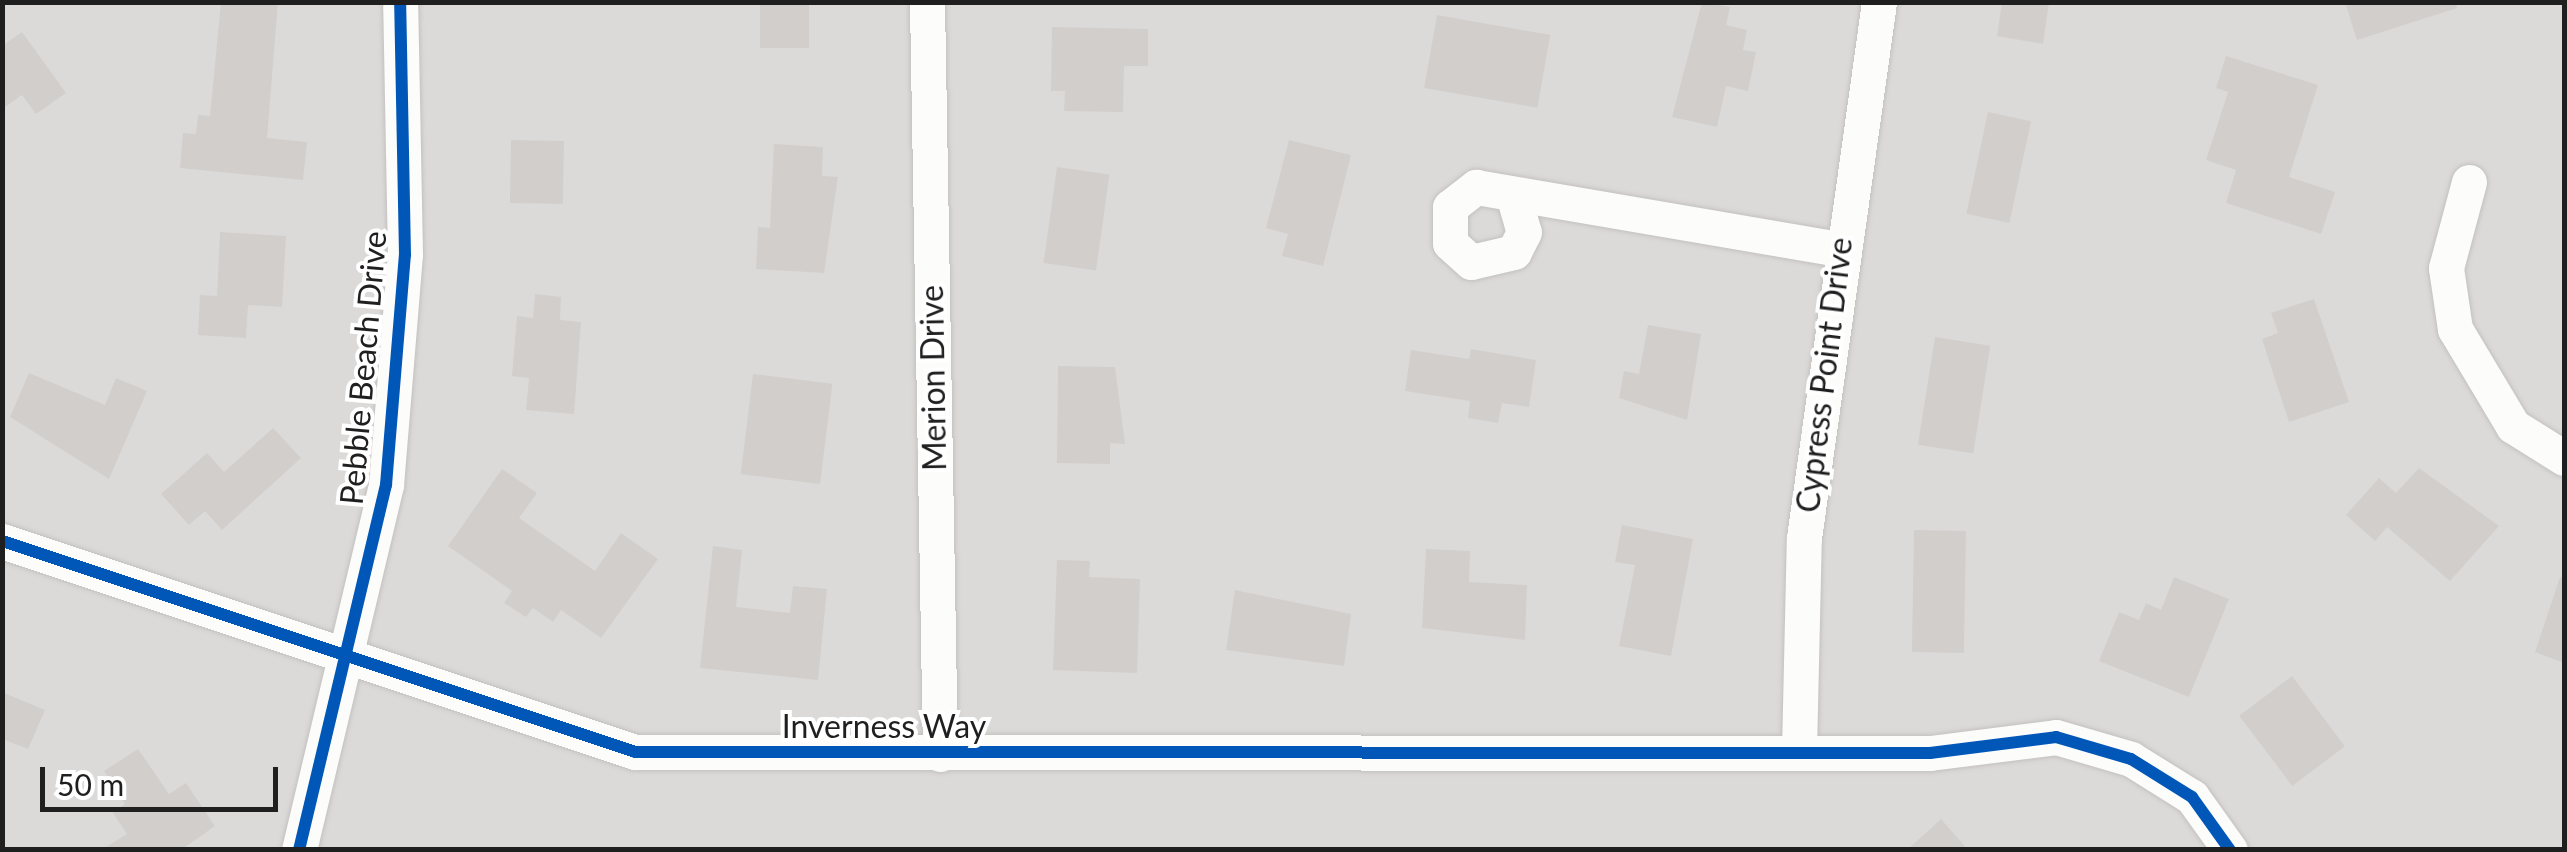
<!DOCTYPE html>
<html>
<head>
<meta charset="utf-8">
<style>
  body { margin:0 }
  #map { position:relative; width:2567px; height:852px; overflow:hidden; background:#edeae7; font-family:Lato,sans-serif }
  div>[style] { position:absolute }
  .residential>* { inset:0; background:#dcdad9; transform-origin:0 0 }
  .building>* { inset:0; background:#d2cecc; transform-origin:0 0 }
  .roads { filter:drop-shadow(0 0 2px #c3c1c0) drop-shadow(0 0 2px #c3c1c0) }
  .minor>* { height:35px; margin:-17.5px; padding:0 17.5px; transform-origin:17.5px; border-radius:17.5px; background:#fcfcfb }
  .cycleway>* { height:12px; margin:-6px; padding:0 6px; transform-origin:6px; border-radius:6px; background:#0057b8 }
  span { translate:-50% -50%; white-space:nowrap; text-align:center; line-height:1.15; -webkit-text-stroke:8px #fff; paint-order:stroke }
  .street-label { font-size:32px; color:#1f1f1f }
  .frame { position:absolute; inset:0; border:5px solid #1f1f1f; pointer-events:none }
  .scale { position:absolute; left:40px; top:767px; width:238px; height:45px; box-sizing:border-box; border:5px solid #1f1f1f; border-top:0; padding-left:12px; font-size:30px; line-height:35px; white-space:nowrap; color:#1f1f1f; -webkit-text-stroke:8px #fff; paint-order:stroke }
</style>
</head>
<body>
<div id="map">
  <div class="residential">
    <div style="left:3px;top:3px;width:2561px;height:846px"></div>
  </div>
  <div class="building">
    <div style="clip-path:polygon(221px 2px,278px 2px,267px 138px,307px 142px,303px 180px,180px 168px,183px 133px,196px 134px,198px 115px,210px 116px)"></div>
    <div style="left:760px;top:2px;width:49px;height:46px"></div>
    <div style="clip-path:polygon(1702px 2px,1730px 7px,1726px 25px,1747px 30px,1743px 50px,1756px 52px,1748px 91px,1726px 86px,1717px 127px,1672px 117px)"></div>
    <div style="clip-path:polygon(2002px 2px,2049px 2px,2043px 44px,1997px 36px)"></div>
    <div style="clip-path:polygon(2345px 2px,2456px 2px,2457px 8px,2357px 40px)"></div>
    <div style="left:1437px;top:15px;width:115px;height:74px;rotate:10deg"></div>
    <div style="clip-path:polygon(1052px 27px,1148px 29px,1148px 66px,1124px 66px,1123px 112px,1064px 111px,1065px 91px,1051px 91px)"></div>
    <div style="clip-path:polygon(22px 32px,66px 93px,36px 114px,22px 95px,2px 109px,2px 46px)"></div>
    <div style="clip-path:polygon(2226px 56px,2318px 85px,2289px 177px,2335px 192px,2321px 234px,2226px 203px,2236px 170px,2206px 160px,2228px 92px,2216px 88px)"></div>
    <div style="left:1988px;top:112px;width:44px;height:104px;rotate:12deg"></div>
    <div style="left:511px;top:140px;width:53px;height:63px;rotate:1deg"></div>
    <div style="clip-path:polygon(1289px 140px,1351px 155px,1323px 266px,1282px 256px,1288px 234px,1266px 228px)"></div>
    <div style="clip-path:polygon(774px 144px,823px 147px,822px 176px,838px 177px,824px 273px,756px 269px,758px 227px,770px 228px)"></div>
    <div style="left:1057px;top:167px;width:53px;height:97px;rotate:8deg"></div>
    <div style="clip-path:polygon(220px 232px,286px 236px,282px 307px,248px 305px,246px 338px,198px 335px,200px 295px,217px 296px)"></div>
    <div style="clip-path:polygon(535px 294px,561px 297px,560px 320px,581px 322px,574px 414px,526px 410px,529px 378px,512px 376px,517px 316px,533px 318px)"></div>
    <div style="clip-path:polygon(2314px 299px,2349px 402px,2289px 422px,2262px 339px,2278px 333px,2271px 313px)"></div>
    <div style="clip-path:polygon(1648px 325px,1701px 334px,1687px 420px,1619px 398px,1624px 371px,1639px 374px)"></div>
    <div style="left:1935px;top:337px;width:56px;height:109px;rotate:9deg"></div>
    <div style="clip-path:polygon(1471px 349px,1536px 360px,1529px 407px,1502px 403px,1498px 423px,1468px 418px,1470px 401px,1405px 391px,1411px 350px,1469px 359px)"></div>
    <div style="clip-path:polygon(1058px 366px,1115px 367px,1125px 444px,1110px 443px,1110px 464px,1057px 463px)"></div>
    <div style="clip-path:polygon(29px 373px,105px 405px,116px 378px,147px 391px,109px 479px,10px 417px)"></div>
    <div style="left:753px;top:374px;width:80px;height:101px;rotate:7deg"></div>
    <div style="clip-path:polygon(273px 428px,301px 458px,222px 530px,205px 511px,189px 525px,161px 494px,207px 453px,224px 472px)"></div>
    <div style="clip-path:polygon(2419px 468px,2499px 526px,2450px 581px,2387px 527px,2375px 541px,2346px 515px,2379px 478px,2396px 493px)"></div>
    <div style="clip-path:polygon(502px 469px,537px 493px,519px 518px,595px 571px,621px 533px,658px 559px,601px 638px,561px 610px,553px 622px,533px 608px,526px 617px,504px 603px,512px 591px,448px 546px)"></div>
    <div style="clip-path:polygon(1622px 525px,1693px 539px,1671px 656px,1619px 646px,1635px 565px,1615px 562px)"></div>
    <div style="left:1914px;top:530px;width:52px;height:122px;rotate:1deg"></div>
    <div style="clip-path:polygon(713px 546px,742px 550px,736px 607px,790px 613px,793px 586px,827px 589px,818px 680px,700px 668px)"></div>
    <div style="clip-path:polygon(1426px 549px,1470px 551px,1469px 582px,1527px 585px,1525px 640px,1422px 628px)"></div>
    <div style="clip-path:polygon(1057px 560px,1090px 561px,1089px 577px,1140px 579px,1137px 673px,1053px 670px)"></div>
    <div style="clip-path:polygon(2174px 577px,2229px 599px,2189px 697px,2099px 661px,2119px 612px,2139px 620px,2146px 603px,2161px 610px)"></div>
    <div style="clip-path:polygon(2560px 577px,2564px 578px,2564px 663px,2535px 652px)"></div>
    <div style="clip-path:polygon(1235px 590px,1351px 614px,1344px 666px,1226px 650px)"></div>
    <div style="left:2292px;top:676px;width:88px;height:66px;rotate:53deg"></div>
    <div style="clip-path:polygon(2px 692px,45px 710px,28px 749px,2px 739px)"></div>
    <div style="clip-path:polygon(138px 749px,169px 794px,186px 783px,215px 826px,181px 850px,101px 850px,127px 834px,113px 813px,125px 804px,104px 771px)"></div>
    <div style="clip-path:polygon(1941px 819px,1968px 850px,1907px 850px)"></div>
  </div>
  <div class="roads">
    <div class="minor">
      <div style="left:927px;top:2px;width:752px;rotate:89.01deg"></div>
      <div style="left:2469px;top:182px;width:89px;rotate:105deg"></div>
      <div style="left:2446px;top:268px;width:62px;rotate:81.6deg"></div>
      <div style="left:2455px;top:329px;width:113px;rotate:59.1deg"></div>
      <div style="left:2513px;top:426px;width:60px;rotate:32.1deg"></div>
      <div style="left:1514px;top:198px;width:35px;rotate:74deg"></div>
      <div style="left:1524px;top:232px;width:22px;rotate:117deg"></div>
      <div style="left:1514px;top:252px;width:44px;rotate:166.9deg"></div>
      <div style="left:1471px;top:262px;width:28px;rotate:-138deg"></div>
      <div style="left:1450px;top:243px;width:36px;rotate:-90deg"></div>
      <div style="left:1450px;top:207px;width:33px;rotate:-38deg"></div>
      <div style="left:1476px;top:187px;width:368px;rotate:9.7deg"></div>
      <div style="left:2px;top:541px;width:667px;rotate:18.43deg"></div>
      <div style="left:635px;top:752px;width:1295px;rotate:0.04deg"></div>
      <div style="left:1930px;top:753px;width:127px;rotate:-7.2deg"></div>
      <div style="left:2056px;top:737px;width:78px;rotate:16.3deg"></div>
      <div style="left:2131px;top:759px;width:72px;rotate:31.9deg"></div>
      <div style="left:2192px;top:797px;width:65px;rotate:54.4deg"></div>
      <div style="left:1799px;top:751px;width:213px;rotate:-88.7deg"></div>
      <div style="left:1804px;top:538px;width:541px;rotate:-82.03deg"></div>
      <div style="left:299px;top:850px;width:375px;rotate:-76.6deg"></div>
      <div style="left:386px;top:485px;width:231px;rotate:-85.3deg"></div>
      <div style="left:405px;top:255px;width:253px;rotate:-91.1deg"></div>
    </div>
  </div>
  <div class="cycleway">
    <div style="left:2px;top:541px;width:667px;rotate:18.43deg"></div>
    <div style="left:635px;top:752px;width:1295px;rotate:0.04deg"></div>
    <div style="left:1930px;top:753px;width:127px;rotate:-7.2deg"></div>
    <div style="left:2056px;top:737px;width:78px;rotate:16.3deg"></div>
    <div style="left:2131px;top:759px;width:72px;rotate:31.9deg"></div>
    <div style="left:2192px;top:797px;width:65px;rotate:54.4deg"></div>
    <div style="left:299px;top:850px;width:375px;rotate:-76.6deg"></div>
    <div style="left:386px;top:485px;width:231px;rotate:-85.3deg"></div>
    <div style="left:405px;top:255px;width:253px;rotate:-91.1deg"></div>
  </div>
  <div class="street-label">
    <span style="left:363px;top:368px;rotate:-85deg">Pebble Beach Drive</span>
    <span style="left:1824px;top:375px;rotate:-83deg">Cypress Point Drive</span>
    <span style="left:933px;top:378px;rotate:-91deg">Merion Drive</span>
    <span style="left:884px;top:726px">Inverness Way</span>
  </div>
  <div class="frame"></div>
  <div class="scale">50 m</div>
</div>
</body>
</html>
